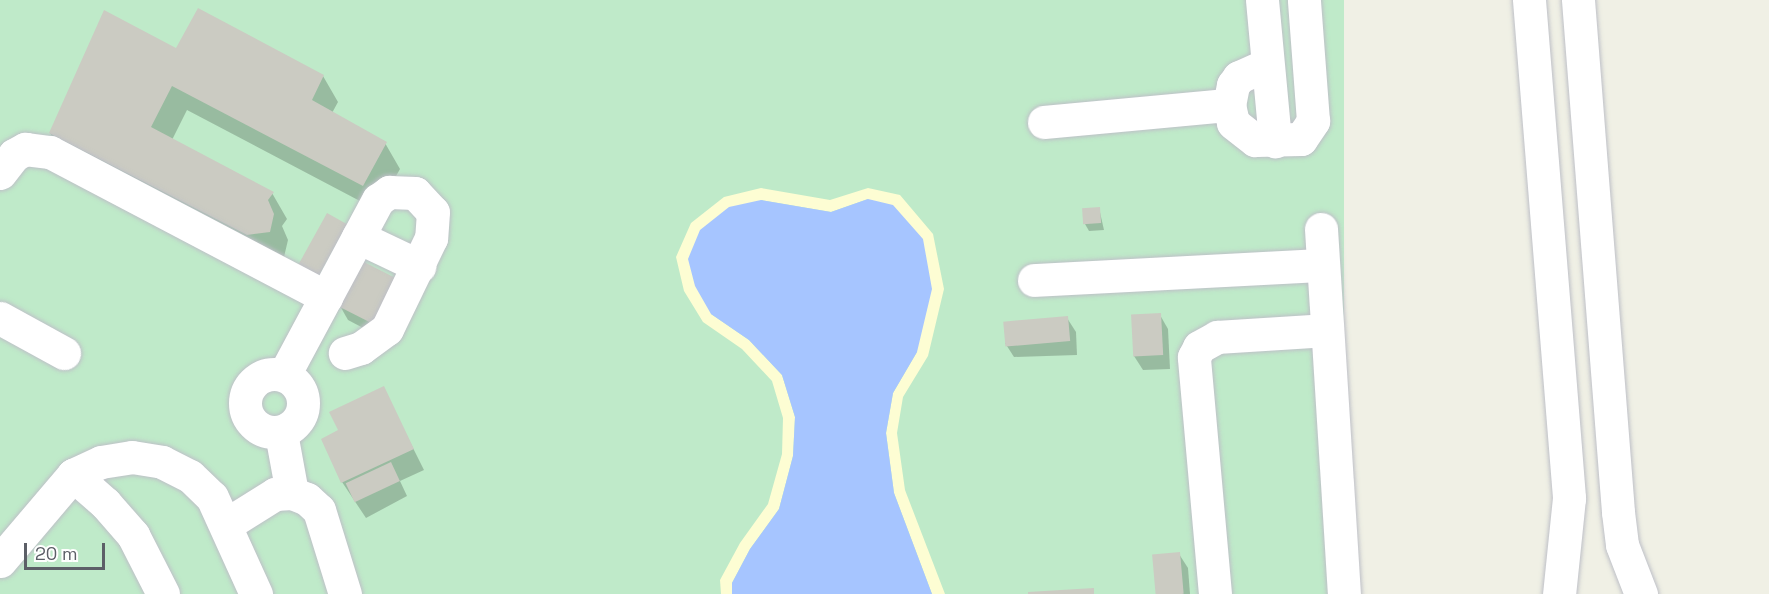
<!DOCTYPE html>
<html>
<head>
<meta charset="utf-8">
<style>
  body { margin:0 }
  #map { position:relative; width:1769px; height:594px; overflow:hidden; background:#f0f0e5; font-family:"Space Grotesk",sans-serif }
  div>[style] { position:absolute }
  .green>* { inset:0; background:#bfeac9; transform-origin:0 0 }
  .sand>* { inset:0; background:#fdfdd3 }
  .water>* { inset:0; background:#a6c5ff }
  .shadow>* { inset:0; background:#0003 }
  .building>* { inset:0; background:#cbcbc2; transform-origin:0 0 }
  .roads { filter:drop-shadow(0 0 2px #bec0c7) drop-shadow(0 0 2px #bec0c7) }
  .minor>* { height:33px; margin:-16.5px; padding:0 16.5px; transform-origin:16.5px; border-radius:16.5px; background:#fff }
  .minor>.ring { margin:-16.5px; padding:0; box-sizing:content-box; background:none; border:33px solid #fff; border-radius:50% }
  span { translate:-50% -50%; white-space:nowrap; text-align:center; line-height:1.15; -webkit-text-stroke:5px #fff; paint-order:stroke }
  .scale { position:absolute; left:24px; top:543px; width:81px; height:27px; box-sizing:border-box; border:3px solid #5c5f67; border-top:0; padding-left:8px; font-size:18px; line-height:21px; white-space:nowrap; color:#5c5f67; -webkit-text-stroke:4px #fff; paint-order:stroke }
</style>
</head>
<body>
<div id="map">
  <div class="green">
    <div style="left:0;top:0;width:1344px;height:594px"></div>
  </div>
  <div class="sand">
    <div style="clip-path:polygon(761px 188px,830px 200px,868px 188px,900px 195px,933px 234px,944px 289px,928px 356px,903px 397px,897px 433px,905px 490px,945px 594px,932px 594px,894px 493px,886px 433px,893px 393px,917px 352px,868px 199px,831px 212px,761px 200px,711px 314px,749px 340px,782px 375px,795px 417px,793px 456px,779px 509px,750px 549px,732px 583px,732px 594px,721px 594px,720px 580px,740px 543px,768px 504px,782px 454px,783px 418px,772px 381px,742px 349px,703px 322px,684px 291px,676px 257px,691px 223px,724px 197px)"></div>
  </div>
  <div class="water">
    <div style="clip-path:polygon(868px 199px,893px 205px,923px 239px,932px 289px,917px 352px,893px 393px,886px 433px,894px 493px,932px 594px,732px 594px,732px 583px,750px 549px,779px 509px,793px 456px,795px 417px,782px 375px,749px 340px,711px 314px,695px 286px,688px 259px,700px 230px,729px 207px,761px 200px,831px 212px)"></div>
  </div>
  <div class="shadow">
    <div style="clip-path:polygon(177px 50px,323px 76px,338px 102px,332px 113px,385px 143px,400px 169px,377px 210px,187px 110px,172px 140px,272px 193px,287px 219px,282px 226px,288px 240px,284px 257px,65px 158px,50px 133px)"></div>
    <div style="clip-path:polygon(1099px 208px,1104px 230px,1089px 231px,1085px 224px)"></div>
    <div style="clip-path:polygon(398px 281px,384px 339px,348px 320px,340px 306px)"></div>
    <div style="clip-path:polygon(1160px 315px,1168px 329px,1170px 369px,1143px 370px,1134px 356px,1133px 316px)"></div>
    <div style="clip-path:polygon(1067px 318px,1076px 332px,1077px 355px,1014px 357px,1005px 343px)"></div>
    <div style="clip-path:polygon(383px 388px,424px 470px,400px 481px,407px 496px,366px 518px,342px 482px,340px 431px)"></div>
    <div style="clip-path:polygon(1179px 554px,1188px 568px,1190px 594px,1157px 594px)"></div>
  </div>
  <div class="building">
    <div style="clip-path:polygon(198px 8px,324px 75px,312px 100px,387px 142px,363px 186px,172px 86px,151px 127px,274px 192px,268px 200px,274px 214px,270px 232px,247px 235px,49px 133px,104px 10px,176px 48px)"></div>
    <div style="left:1100px;top:207px;width:16px;height:18px;rotate:86deg"></div>
    <div style="left:327px;top:213px;width:23px;height:66px;rotate:29deg"></div>
    <div style="left:362px;top:261px;width:42px;height:51px;rotate:27deg"></div>
    <div style="left:1161px;top:313px;width:42px;height:30px;rotate:87deg"></div>
    <div style="left:1068px;top:316px;width:25px;height:65px;rotate:85deg"></div>
    <div style="clip-path:polygon(384px 386px,414px 449px,341px 483px,321px 439px,338px 430px,329px 412px)"></div>
    <div style="left:391px;top:462px;width:21px;height:50px;rotate:65deg"></div>
    <div style="left:1180px;top:552px;width:42px;height:28px;rotate:85deg"></div>
    <div style="clip-path:polygon(1094px 588px,1094px 594px,1028px 594px,1028px 592px)"></div>
  </div>
  <div class="roads">
    <div class="minor">
      <div style="left:1262px;top:0;width:142px;rotate:84.7deg"></div>
      <div style="left:1529px;top:0;width:500px;rotate:85.4deg"></div>
      <div style="left:1569px;top:498px;width:97px;rotate:95.9deg"></div>
      <div style="left:1578px;top:0;width:514px;rotate:85.53deg"></div>
      <div style="left:1618px;top:512px;width:33px;rotate:83deg"></div>
      <div style="left:1622px;top:545px;width:53px;rotate:68.8deg"></div>
      <div style="left:1266px;top:65px;width:30px;rotate:156deg"></div>
      <div style="left:1239px;top:77px;width:10px;rotate:127deg"></div>
      <div style="left:1233px;top:85px;width:20px;rotate:101deg"></div>
      <div style="left:1229px;top:105px;width:18px;rotate:77deg"></div>
      <div style="left:1233px;top:123px;width:28px;rotate:38deg"></div>
      <div style="left:1255px;top:140px;width:46px;rotate:-1.2deg"></div>
      <div style="left:1301px;top:139px;width:22px;rotate:-56deg"></div>
      <div style="left:1313px;top:121px;width:121px;rotate:-94.3deg"></div>
      <div style="left:1044px;top:122px;width:186px;rotate:-5.3deg"></div>
      <div style="left:0;top:173px;width:23px;rotate:-52deg"></div>
      <div style="left:14px;top:155px;width:13px;rotate:-29deg"></div>
      <div style="left:25px;top:149px;width:25px;rotate:7deg"></div>
      <div style="left:50px;top:152px;width:312px;rotate:27.7deg"></div>
      <div style="left:1321px;top:229px;width:366px;rotate:86.4deg"></div>
      <div style="left:358px;top:237px;width:68px;rotate:25.4deg"></div>
      <div style="left:1034px;top:280px;width:289px;rotate:-3deg"></div>
      <div style="left:0;top:318px;width:73px;rotate:28.7deg"></div>
      <div class="ring" style="left:245px;top:374px;width:25px;height:25px"></div>
      <div style="left:284px;top:375px;width:199px;rotate:-61.8deg"></div>
      <div style="left:378px;top:200px;width:14px;rotate:-36deg"></div>
      <div style="left:389px;top:192px;width:26px;rotate:2deg"></div>
      <div style="left:415px;top:193px;width:26px;rotate:47deg"></div>
      <div style="left:433px;top:212px;width:26px;rotate:94deg"></div>
      <div style="left:431px;top:238px;width:101px;rotate:115.8deg"></div>
      <div style="left:387px;top:329px;width:32px;rotate:144deg"></div>
      <div style="left:361px;top:348px;width:17px;rotate:163deg"></div>
      <div style="left:281px;top:433px;width:61px;rotate:79.6deg"></div>
      <div style="left:73px;top:475px;width:43px;rotate:41.2deg"></div>
      <div style="left:105px;top:503px;width:43px;rotate:48.8deg"></div>
      <div style="left:133px;top:535px;width:66px;rotate:63deg"></div>
      <div style="left:227px;top:524px;width:57px;rotate:-32deg"></div>
      <div style="left:275px;top:494px;width:17px;rotate:-3deg"></div>
      <div style="left:292px;top:493px;width:16px;rotate:22deg"></div>
      <div style="left:307px;top:499px;width:16px;rotate:43deg"></div>
      <div style="left:319px;top:510px;width:88px;rotate:72.8deg"></div>
      <div style="left:0;top:561px;width:113px;rotate:-49.7deg"></div>
      <div style="left:73px;top:475px;width:31px;rotate:-25deg"></div>
      <div style="left:101px;top:462px;width:31px;rotate:-9deg"></div>
      <div style="left:132px;top:457px;width:30px;rotate:9deg"></div>
      <div style="left:162px;top:462px;width:31px;rotate:27deg"></div>
      <div style="left:190px;top:476px;width:30px;rotate:44deg"></div>
      <div style="left:212px;top:497px;width:107px;rotate:65.6deg"></div>
      <div style="left:1215px;top:594px;width:238px;rotate:-95.1deg"></div>
      <div style="left:1194px;top:357px;width:11px;rotate:-63deg"></div>
      <div style="left:1199px;top:347px;width:21px;rotate:-29deg"></div>
      <div style="left:1217px;top:337px;width:110px;rotate:-3.6deg"></div>
    </div>
  </div>
  <div class="scale">20 m</div>
</div>
</body>
</html>
